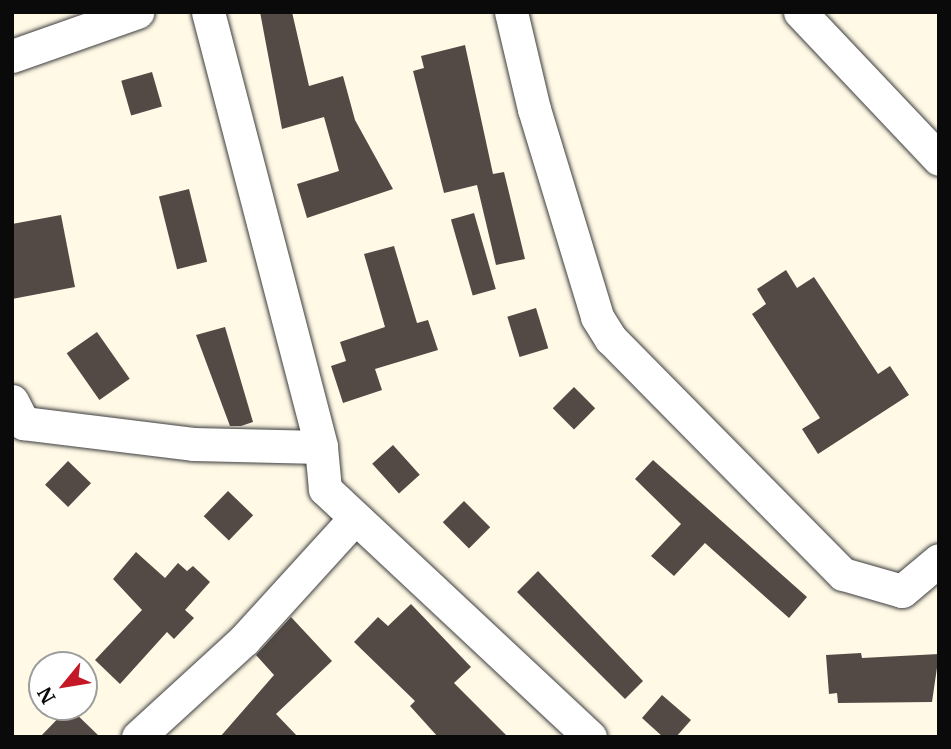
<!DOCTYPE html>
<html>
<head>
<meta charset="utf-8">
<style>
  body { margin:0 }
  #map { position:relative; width:951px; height:749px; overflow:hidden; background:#fff9e6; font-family:Merriweather,serif }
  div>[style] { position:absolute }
  .building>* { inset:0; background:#534a45; transform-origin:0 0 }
  .roads { filter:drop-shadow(0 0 2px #3d3d3d) drop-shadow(0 0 2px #3d3d3d) }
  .street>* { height:33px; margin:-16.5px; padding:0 16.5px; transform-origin:16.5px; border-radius:16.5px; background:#fff }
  span { translate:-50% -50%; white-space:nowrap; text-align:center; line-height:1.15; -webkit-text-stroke:7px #fff; paint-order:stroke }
  .frame { position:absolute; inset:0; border:14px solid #0a0a0a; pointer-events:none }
  .north { position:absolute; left:28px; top:651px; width:70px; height:70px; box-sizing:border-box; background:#fff; border:2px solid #9d9d9d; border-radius:50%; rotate:240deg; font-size:19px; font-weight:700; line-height:28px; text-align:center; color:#0a0a0a }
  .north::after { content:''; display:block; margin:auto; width:24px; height:32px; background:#c41826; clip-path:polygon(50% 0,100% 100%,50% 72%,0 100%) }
</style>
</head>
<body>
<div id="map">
  <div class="building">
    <div style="clip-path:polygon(260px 12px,292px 12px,309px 86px,343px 76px,355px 120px,393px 189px,307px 218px,297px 184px,339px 171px,324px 117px,282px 129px)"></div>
    <div style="clip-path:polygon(465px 45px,493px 174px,504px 172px,525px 259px,496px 265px,477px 185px,444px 193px,413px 71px,424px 68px,421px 56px)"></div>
    <div style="left:152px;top:72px;width:36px;height:32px;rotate:74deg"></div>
    <div style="left:189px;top:189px;width:75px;height:31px;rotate:76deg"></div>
    <div style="left:474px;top:213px;width:79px;height:24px;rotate:74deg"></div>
    <div style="clip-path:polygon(61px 215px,75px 287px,12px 299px,12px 224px)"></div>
    <div style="clip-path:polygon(394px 246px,417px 323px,428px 320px,438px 350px,375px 369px,382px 390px,343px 403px,331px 366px,346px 361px,340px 342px,385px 327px,364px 254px)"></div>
    <div style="clip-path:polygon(786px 270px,797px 288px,814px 277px,878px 374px,890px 366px,909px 395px,818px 454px,802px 429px,820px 418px,752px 314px,766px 304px,757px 289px)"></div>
    <div style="left:536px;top:308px;width:42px;height:30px;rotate:73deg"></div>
    <div style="clip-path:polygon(225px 327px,253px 422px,241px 426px,230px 426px,196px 335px)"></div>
    <div style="left:97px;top:332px;width:57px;height:37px;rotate:55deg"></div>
    <div style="left:574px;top:387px;width:30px;height:30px;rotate:45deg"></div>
    <div style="left:393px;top:445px;width:40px;height:28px;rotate:48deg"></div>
    <div style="clip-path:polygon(653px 460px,807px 597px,789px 618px,705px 543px,674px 576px,651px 556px,681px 524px,635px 479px)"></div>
    <div style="left:68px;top:461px;width:32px;height:33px;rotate:44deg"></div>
    <div style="left:228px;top:491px;width:35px;height:35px;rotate:44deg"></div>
    <div style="left:464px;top:501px;width:37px;height:30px;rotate:45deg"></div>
    <div style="clip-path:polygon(136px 552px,165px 578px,178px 563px,187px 571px,193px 566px,210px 582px,185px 610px,194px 618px,174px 639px,167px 632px,120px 684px,95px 660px,142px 610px,113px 579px)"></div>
    <div style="clip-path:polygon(538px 571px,643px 681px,625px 699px,517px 592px)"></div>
    <div style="clip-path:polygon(411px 604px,471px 667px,454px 683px,508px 737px,438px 737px,410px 706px,415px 701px,354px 642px,378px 617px,388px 626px)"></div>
    <div style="clip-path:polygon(291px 617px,332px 661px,276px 714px,298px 737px,220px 737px,274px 675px,256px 655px)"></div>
    <div style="clip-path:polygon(861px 653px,862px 658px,939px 654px,932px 702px,838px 703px,837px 693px,829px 694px,826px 655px)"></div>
    <div style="clip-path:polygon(662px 695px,691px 720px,676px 737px,663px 737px,642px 718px)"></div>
    <div style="clip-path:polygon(69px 707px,100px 737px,40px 737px)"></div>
  </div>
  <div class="roads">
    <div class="street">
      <div style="left:208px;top:12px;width:449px;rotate:75.4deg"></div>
      <div style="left:321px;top:447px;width:42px;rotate:84.6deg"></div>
      <div style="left:325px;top:489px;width:363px;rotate:43.1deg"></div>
      <div style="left:511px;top:12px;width:100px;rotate:76.7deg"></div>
      <div style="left:534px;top:109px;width:217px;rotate:73.1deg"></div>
      <div style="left:597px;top:317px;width:26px;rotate:58deg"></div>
      <div style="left:611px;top:339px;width:330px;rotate:45.4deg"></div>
      <div style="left:843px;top:574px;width:61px;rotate:16.1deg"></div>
      <div style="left:902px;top:591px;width:48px;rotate:-40deg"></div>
      <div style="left:800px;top:12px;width:202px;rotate:46.6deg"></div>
      <div style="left:12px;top:56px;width:133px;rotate:-19.4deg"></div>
      <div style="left:12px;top:401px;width:25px;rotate:63deg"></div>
      <div style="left:23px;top:423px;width:171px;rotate:7deg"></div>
      <div style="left:193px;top:444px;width:128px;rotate:1.3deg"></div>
      <div style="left:138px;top:737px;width:144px;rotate:-42.5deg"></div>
      <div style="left:244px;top:640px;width:165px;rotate:-47.7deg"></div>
    </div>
  </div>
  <div class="frame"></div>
  <div class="north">N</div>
</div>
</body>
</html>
